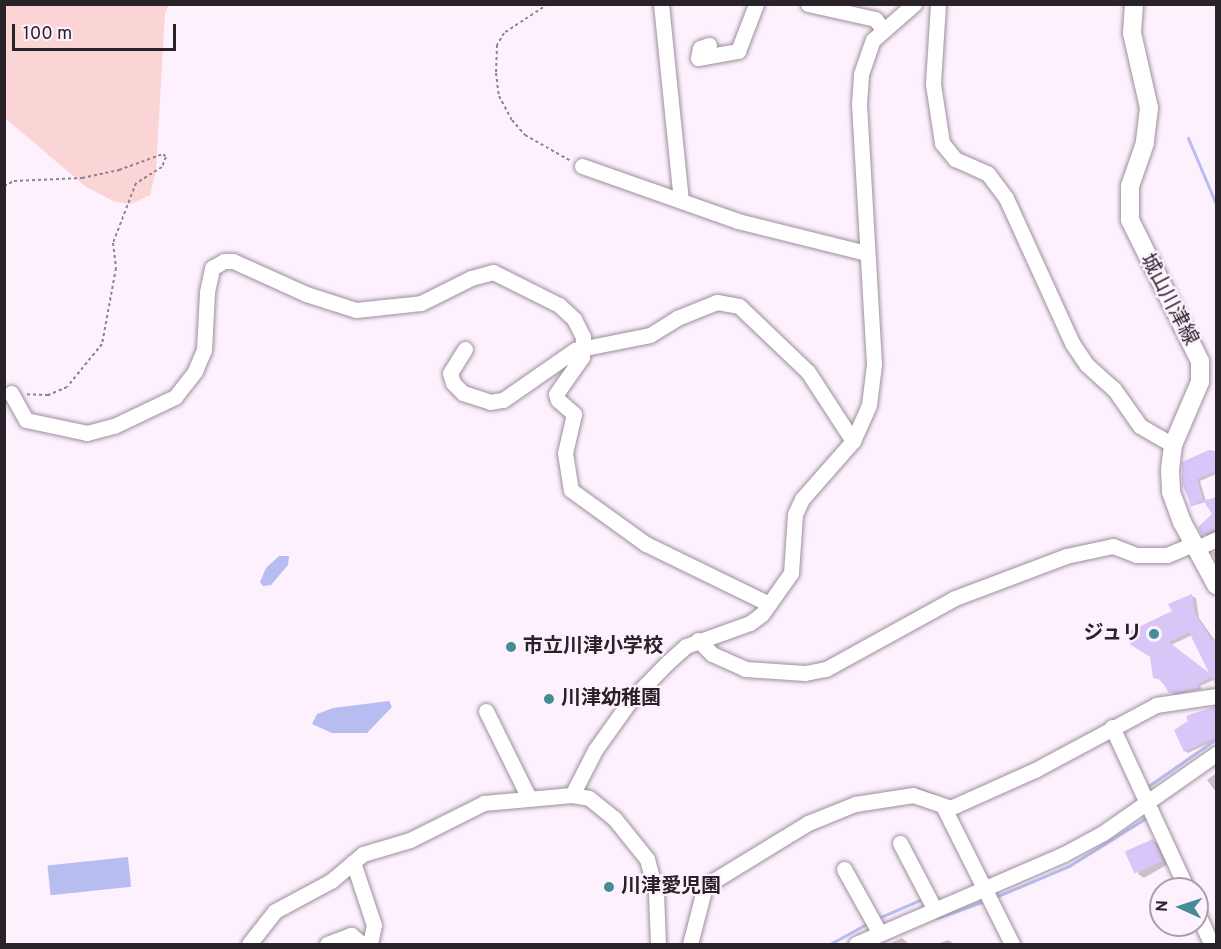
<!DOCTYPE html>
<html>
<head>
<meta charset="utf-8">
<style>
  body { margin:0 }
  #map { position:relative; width:1221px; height:949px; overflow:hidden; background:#fef1fe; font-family:Overpass,"Noto Sans JP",sans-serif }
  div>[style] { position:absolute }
  .green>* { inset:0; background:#fbd4d6 }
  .water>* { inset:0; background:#b7bdf0; transform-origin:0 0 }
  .shadow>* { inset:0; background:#0003 }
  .stream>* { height:3px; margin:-1.5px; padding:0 1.5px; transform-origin:1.5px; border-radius:1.5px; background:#b7bdf0 }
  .building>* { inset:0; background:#d9c6f8; transform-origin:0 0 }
  .path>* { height:2px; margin-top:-1px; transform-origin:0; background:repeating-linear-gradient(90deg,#8c838c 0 3px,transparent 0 6px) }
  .roads { filter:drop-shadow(0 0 2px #9d8e9d) drop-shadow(0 0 2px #9d8e9d) }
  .minor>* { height:15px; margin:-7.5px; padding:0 7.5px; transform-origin:7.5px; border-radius:7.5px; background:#fff }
  .major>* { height:18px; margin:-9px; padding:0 9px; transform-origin:9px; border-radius:9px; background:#fff }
  .dots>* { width:16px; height:16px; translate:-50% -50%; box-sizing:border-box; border:3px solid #fef1fe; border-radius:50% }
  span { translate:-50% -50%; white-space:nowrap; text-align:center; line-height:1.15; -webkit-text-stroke:4.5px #fef1fe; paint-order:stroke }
  .street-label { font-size:20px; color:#292329 }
  .poi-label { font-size:20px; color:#292329; font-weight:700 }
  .right { translate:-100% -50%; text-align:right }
  .left { translate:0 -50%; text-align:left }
  .frame { position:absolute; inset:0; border:6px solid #292329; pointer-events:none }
  .north { position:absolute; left:1149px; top:877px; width:60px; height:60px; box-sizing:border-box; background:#fef1fe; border:2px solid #a99fa9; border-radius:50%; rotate:273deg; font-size:16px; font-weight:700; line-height:24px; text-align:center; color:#292329 }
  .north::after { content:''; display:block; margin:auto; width:21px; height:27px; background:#468c96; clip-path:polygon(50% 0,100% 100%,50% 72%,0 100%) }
  .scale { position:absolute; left:12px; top:24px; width:164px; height:27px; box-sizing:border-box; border:3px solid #292329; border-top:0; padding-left:8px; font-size:18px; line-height:21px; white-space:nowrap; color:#292329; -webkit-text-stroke:4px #fef1fe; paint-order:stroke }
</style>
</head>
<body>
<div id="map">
  <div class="green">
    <div style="clip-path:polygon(4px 5px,169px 5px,165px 13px,156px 171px,150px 195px,131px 204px,115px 202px,86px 187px,5px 118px)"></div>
  </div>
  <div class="water">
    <div style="clip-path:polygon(279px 556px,289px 556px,288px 565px,271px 585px,263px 586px,260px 582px,266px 568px)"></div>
    <div style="clip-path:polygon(389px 701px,392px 707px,367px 733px,332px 733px,312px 724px,317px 714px,333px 708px)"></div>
    <div style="left:128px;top:857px;width:30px;height:81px;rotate:84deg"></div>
  </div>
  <div class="shadow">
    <div style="clip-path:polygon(1209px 452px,1216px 453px,1216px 474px,1200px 481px,1206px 501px,1216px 497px,1216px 532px,1207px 536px,1203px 534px,1214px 514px,1206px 502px,1192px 506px,1184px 488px,1184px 463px)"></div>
    <div style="clip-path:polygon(1216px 551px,1216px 561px,1213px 553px)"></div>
    <div style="clip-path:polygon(evenodd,1192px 596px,1196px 598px,1199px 618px,1216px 642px,1216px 679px,1200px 686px,1202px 689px,1174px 695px,1159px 679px,1174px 612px,1192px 596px,1192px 635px,1213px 676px,1171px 645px,1192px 635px)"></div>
    <div style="clip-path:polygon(1216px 707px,1216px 740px,1188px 753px,1185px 751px,1176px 731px)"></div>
    <div style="clip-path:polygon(1216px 773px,1216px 792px,1207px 780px)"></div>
    <div style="clip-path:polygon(1153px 841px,1159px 844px,1168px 864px,1144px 878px,1138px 874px)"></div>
    <div style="clip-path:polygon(902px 938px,909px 944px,892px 944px,891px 943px)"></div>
    <div style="clip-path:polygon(948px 940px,955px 944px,938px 944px)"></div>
  </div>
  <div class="stream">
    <div style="left:1188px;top:138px;width:72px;rotate:67deg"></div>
    <div style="left:1147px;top:787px;width:84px;rotate:-34.8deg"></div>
    <div style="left:915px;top:788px;width:20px;rotate:20deg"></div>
    <div style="left:993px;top:898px;width:82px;rotate:-22.8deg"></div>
    <div style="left:1069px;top:866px;width:94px;rotate:-32deg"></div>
    <div style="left:937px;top:918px;width:50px;rotate:-19.9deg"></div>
    <div style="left:876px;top:919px;width:50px;rotate:-23.5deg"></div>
    <div style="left:686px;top:933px;width:53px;rotate:-74.6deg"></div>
    <div style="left:830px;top:944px;width:43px;rotate:-28.9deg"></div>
  </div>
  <div class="building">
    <div style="clip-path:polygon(1209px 450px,1216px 451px,1216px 471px,1197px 479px,1203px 500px,1191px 507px,1185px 486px,1182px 488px,1182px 462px)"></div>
    <div style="clip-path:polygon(1216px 498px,1216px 529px,1202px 535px,1198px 527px,1212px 514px,1203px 500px)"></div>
    <div style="clip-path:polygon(evenodd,1192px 594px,1195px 614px,1212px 641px,1216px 639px,1216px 687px,1212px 677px,1197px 684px,1199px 687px,1195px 689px,1169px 693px,1161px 680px,1153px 678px,1150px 657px,1131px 645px,1124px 634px,1172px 611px,1168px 604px,1192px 594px,1189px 632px,1209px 673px,1169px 642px,1189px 632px)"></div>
    <div style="clip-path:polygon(1216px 706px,1216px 737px,1184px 752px,1174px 730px,1188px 721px,1186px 716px)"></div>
    <div style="left:1153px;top:839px;width:24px;height:31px;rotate:66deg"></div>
  </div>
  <div class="path">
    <div style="left:548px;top:4px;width:53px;rotate:146.6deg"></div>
    <div style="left:504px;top:33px;width:14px;rotate:120deg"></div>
    <div style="left:497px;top:45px;width:28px;rotate:92deg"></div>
    <div style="left:496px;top:73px;width:23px;rotate:83deg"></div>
    <div style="left:499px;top:96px;width:27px;rotate:62deg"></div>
    <div style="left:512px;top:120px;width:20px;rotate:49deg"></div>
    <div style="left:525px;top:135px;width:53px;rotate:29.5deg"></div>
    <div style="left:4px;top:186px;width:11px;rotate:-27deg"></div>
    <div style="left:14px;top:181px;width:68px;rotate:-2.5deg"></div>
    <div style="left:82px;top:178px;width:38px;rotate:-12deg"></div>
    <div style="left:119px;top:170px;width:47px;rotate:-20deg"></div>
    <div style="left:163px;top:154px;width:4px;rotate:45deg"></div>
    <div style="left:166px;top:157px;width:11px;rotate:112deg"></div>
    <div style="left:162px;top:167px;width:31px;rotate:148deg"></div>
    <div style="left:136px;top:183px;width:64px;rotate:111deg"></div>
    <div style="left:113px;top:243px;width:25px;rotate:83deg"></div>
    <div style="left:116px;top:268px;width:77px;rotate:100.4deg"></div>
    <div style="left:102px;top:344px;width:55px;rotate:129.1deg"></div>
    <div style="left:67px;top:387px;width:21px;rotate:157deg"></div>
    <div style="left:48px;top:395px;width:23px;rotate:-178deg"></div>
  </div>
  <div class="roads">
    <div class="minor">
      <div style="left:661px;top:4px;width:197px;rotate:84.2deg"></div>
      <div style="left:808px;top:4px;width:69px;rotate:12.6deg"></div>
      <div style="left:875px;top:19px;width:14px;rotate:51deg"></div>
      <div style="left:938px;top:4px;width:80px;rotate:93.6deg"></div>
      <div style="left:933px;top:84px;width:60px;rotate:81.3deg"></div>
      <div style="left:942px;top:143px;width:21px;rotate:51deg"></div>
      <div style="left:955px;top:159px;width:36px;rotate:24deg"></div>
      <div style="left:988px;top:174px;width:30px;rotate:53deg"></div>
      <div style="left:1006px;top:198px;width:159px;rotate:65.5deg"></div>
      <div style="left:1072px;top:343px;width:27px;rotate:56deg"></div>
      <div style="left:1087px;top:365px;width:36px;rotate:42deg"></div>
      <div style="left:1114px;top:389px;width:45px;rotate:54.9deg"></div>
      <div style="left:1140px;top:426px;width:38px;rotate:30deg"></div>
      <div style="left:709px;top:45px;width:9px;rotate:162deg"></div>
      <div style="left:700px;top:48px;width:10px;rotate:101deg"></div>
      <div style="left:698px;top:58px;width:41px;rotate:-9.9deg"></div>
      <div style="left:738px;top:51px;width:50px;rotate:-69deg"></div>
      <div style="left:582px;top:166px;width:165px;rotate:19.4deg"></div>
      <div style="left:738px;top:221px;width:132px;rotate:14deg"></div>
      <div style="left:465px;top:349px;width:28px;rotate:122deg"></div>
      <div style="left:450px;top:373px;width:10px;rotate:73deg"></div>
      <div style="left:453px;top:383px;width:14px;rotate:45deg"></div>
      <div style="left:463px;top:393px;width:28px;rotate:18deg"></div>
      <div style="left:490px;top:402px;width:13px;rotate:-9deg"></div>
      <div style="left:503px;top:400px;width:88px;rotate:-34.8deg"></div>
      <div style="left:575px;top:350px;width:76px;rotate:-11.3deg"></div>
      <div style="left:650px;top:335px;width:32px;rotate:-32deg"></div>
      <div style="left:677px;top:318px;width:43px;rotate:-21.8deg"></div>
      <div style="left:717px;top:302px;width:22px;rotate:10deg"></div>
      <div style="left:739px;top:306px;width:95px;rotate:43.7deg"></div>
      <div style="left:808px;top:372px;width:82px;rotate:56.9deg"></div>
      <div style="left:11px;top:393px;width:31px;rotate:61deg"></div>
      <div style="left:26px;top:420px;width:62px;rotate:12deg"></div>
      <div style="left:87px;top:433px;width:28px;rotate:-15deg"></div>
      <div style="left:114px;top:426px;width:68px;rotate:-25.4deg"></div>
      <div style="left:175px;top:397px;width:33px;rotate:-52deg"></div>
      <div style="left:195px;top:371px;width:23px;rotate:-67deg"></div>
      <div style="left:204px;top:350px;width:58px;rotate:-87deg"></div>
      <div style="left:207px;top:292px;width:25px;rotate:-78deg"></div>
      <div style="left:212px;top:268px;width:14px;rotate:-30deg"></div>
      <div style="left:224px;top:261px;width:9px"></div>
      <div style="left:233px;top:261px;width:80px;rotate:24.3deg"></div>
      <div style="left:306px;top:294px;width:52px;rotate:17.7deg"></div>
      <div style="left:356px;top:310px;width:65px;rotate:-6.1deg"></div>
      <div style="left:421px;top:303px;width:56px;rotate:-26.6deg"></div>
      <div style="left:471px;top:278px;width:23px;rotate:-15deg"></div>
      <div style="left:493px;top:272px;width:74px;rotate:26.6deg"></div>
      <div style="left:559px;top:305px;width:21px;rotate:43deg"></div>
      <div style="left:574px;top:319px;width:20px;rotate:63deg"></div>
      <div style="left:583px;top:337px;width:20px;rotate:93deg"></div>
      <div style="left:582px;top:357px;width:45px;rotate:125.1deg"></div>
      <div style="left:556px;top:394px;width:6px;rotate:72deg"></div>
      <div style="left:558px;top:400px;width:21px;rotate:41deg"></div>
      <div style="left:574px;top:414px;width:40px;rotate:103deg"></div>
      <div style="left:565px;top:453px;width:37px;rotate:81deg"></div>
      <div style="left:571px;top:490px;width:92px;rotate:35.8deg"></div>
      <div style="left:646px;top:544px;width:137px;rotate:26deg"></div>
      <div style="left:1195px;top:549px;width:23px;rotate:-25deg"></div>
      <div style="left:698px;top:640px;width:20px;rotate:45deg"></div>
      <div style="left:712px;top:654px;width:36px;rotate:24deg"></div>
      <div style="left:745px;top:669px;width:60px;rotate:3.8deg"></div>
      <div style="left:805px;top:673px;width:21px;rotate:-11deg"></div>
      <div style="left:826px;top:669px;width:147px;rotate:-28.8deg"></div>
      <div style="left:955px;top:598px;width:119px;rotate:-20.7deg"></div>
      <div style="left:1066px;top:556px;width:48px;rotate:-12deg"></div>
      <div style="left:1113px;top:546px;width:25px;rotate:21deg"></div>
      <div style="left:1136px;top:555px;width:31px"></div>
      <div style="left:1167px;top:555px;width:28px;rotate:-23deg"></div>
      <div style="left:486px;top:711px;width:95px;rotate:63.7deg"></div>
      <div style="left:1112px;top:727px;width:179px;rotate:65.2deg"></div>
      <div style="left:572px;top:795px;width:51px;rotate:-62.9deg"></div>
      <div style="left:595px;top:750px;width:60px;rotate:-54.5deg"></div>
      <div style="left:630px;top:701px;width:52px;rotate:-45.8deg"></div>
      <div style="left:666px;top:664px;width:27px;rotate:-42deg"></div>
      <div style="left:686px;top:646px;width:68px;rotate:-19.8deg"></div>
      <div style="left:750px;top:623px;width:15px;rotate:-37deg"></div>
      <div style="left:762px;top:614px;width:50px;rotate:-54.7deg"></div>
      <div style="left:791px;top:573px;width:59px;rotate:-86.1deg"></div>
      <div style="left:795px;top:514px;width:17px;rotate:-65deg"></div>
      <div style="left:802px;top:499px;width:77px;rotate:-48.7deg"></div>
      <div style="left:853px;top:441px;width:39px;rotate:-66deg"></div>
      <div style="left:869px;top:405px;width:41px;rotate:-83deg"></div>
      <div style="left:874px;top:364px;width:260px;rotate:-93.3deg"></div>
      <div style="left:859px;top:104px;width:30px;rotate:-86deg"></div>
      <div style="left:861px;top:74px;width:36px;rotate:-71deg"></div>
      <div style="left:873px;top:40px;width:55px;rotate:-41.3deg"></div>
      <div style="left:944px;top:808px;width:152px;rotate:63.4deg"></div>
      <div style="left:900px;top:843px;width:73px;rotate:62.4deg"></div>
      <div style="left:353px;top:862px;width:66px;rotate:71.6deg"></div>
      <div style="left:374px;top:925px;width:19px;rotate:102deg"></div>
      <div style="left:844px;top:869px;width:72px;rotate:60.9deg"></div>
      <div style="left:1197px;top:912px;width:35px;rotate:66deg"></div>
      <div style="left:249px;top:944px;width:42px;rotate:-51.8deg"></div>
      <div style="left:275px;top:911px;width:64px;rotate:-28.2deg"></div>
      <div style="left:331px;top:881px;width:42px;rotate:-40.2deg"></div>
      <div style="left:363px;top:854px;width:49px;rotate:-16.6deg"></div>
      <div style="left:410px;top:840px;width:83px;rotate:-26.6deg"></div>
      <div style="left:484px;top:803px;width:88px;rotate:-5.2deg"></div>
      <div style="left:572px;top:795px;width:17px;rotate:10deg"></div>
      <div style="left:589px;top:798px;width:32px;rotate:39deg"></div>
      <div style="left:614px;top:818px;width:53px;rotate:51.2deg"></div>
      <div style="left:647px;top:859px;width:34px;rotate:75deg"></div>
      <div style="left:656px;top:892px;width:52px;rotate:87.8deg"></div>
      <div style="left:327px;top:944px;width:26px;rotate:-21deg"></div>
      <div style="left:351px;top:935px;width:14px;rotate:39deg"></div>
      <div style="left:690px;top:944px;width:60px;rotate:-75.5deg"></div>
      <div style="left:705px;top:886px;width:121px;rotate:-31.5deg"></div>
      <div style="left:808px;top:823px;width:51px;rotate:-22deg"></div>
      <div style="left:855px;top:804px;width:59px;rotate:-8.8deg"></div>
      <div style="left:913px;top:795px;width:39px;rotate:19deg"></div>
      <div style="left:950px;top:808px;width:93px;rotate:-24.1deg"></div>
      <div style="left:1035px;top:770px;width:137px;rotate:-28.2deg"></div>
      <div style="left:1156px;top:705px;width:61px;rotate:-8.5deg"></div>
      <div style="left:856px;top:944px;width:227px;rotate:-23.4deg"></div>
      <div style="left:1064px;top:854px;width:44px;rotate:-28.3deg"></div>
      <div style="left:1103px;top:833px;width:138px;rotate:-35deg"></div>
    </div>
    <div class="major">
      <div style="left:1134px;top:4px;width:29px;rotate:94deg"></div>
      <div style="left:1132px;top:33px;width:77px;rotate:77.2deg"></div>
      <div style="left:1149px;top:108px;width:35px;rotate:97deg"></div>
      <div style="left:1145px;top:143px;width:46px;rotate:109.2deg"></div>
      <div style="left:1130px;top:186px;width:34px;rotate:90deg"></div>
      <div style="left:1130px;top:220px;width:157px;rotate:63.6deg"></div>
      <div style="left:1200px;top:361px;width:21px;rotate:90deg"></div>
      <div style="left:1200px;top:382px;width:69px;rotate:113.2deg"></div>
      <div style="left:1173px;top:445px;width:26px;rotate:97deg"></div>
      <div style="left:1170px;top:471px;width:21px;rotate:87deg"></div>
      <div style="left:1171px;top:492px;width:32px;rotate:70deg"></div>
      <div style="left:1182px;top:522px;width:72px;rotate:61.6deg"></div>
    </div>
  </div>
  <div class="dots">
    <div style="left:1154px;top:634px;background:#468c96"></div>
    <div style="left:511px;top:647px;background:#468c96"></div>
    <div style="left:549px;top:699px;background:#468c96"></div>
    <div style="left:609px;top:887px;background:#468c96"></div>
  </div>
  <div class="street-label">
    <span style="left:1168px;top:300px;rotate:62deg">城山川津線</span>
  </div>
  <div class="poi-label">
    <span class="right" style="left:1142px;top:634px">ジュリ</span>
    <span class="left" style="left:523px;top:647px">市立川津小学校</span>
    <span class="left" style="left:561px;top:699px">川津幼稚園</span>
    <span class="left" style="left:621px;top:887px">川津愛児園</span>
  </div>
  <div class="frame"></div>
  <div class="north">N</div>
  <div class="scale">100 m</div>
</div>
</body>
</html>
